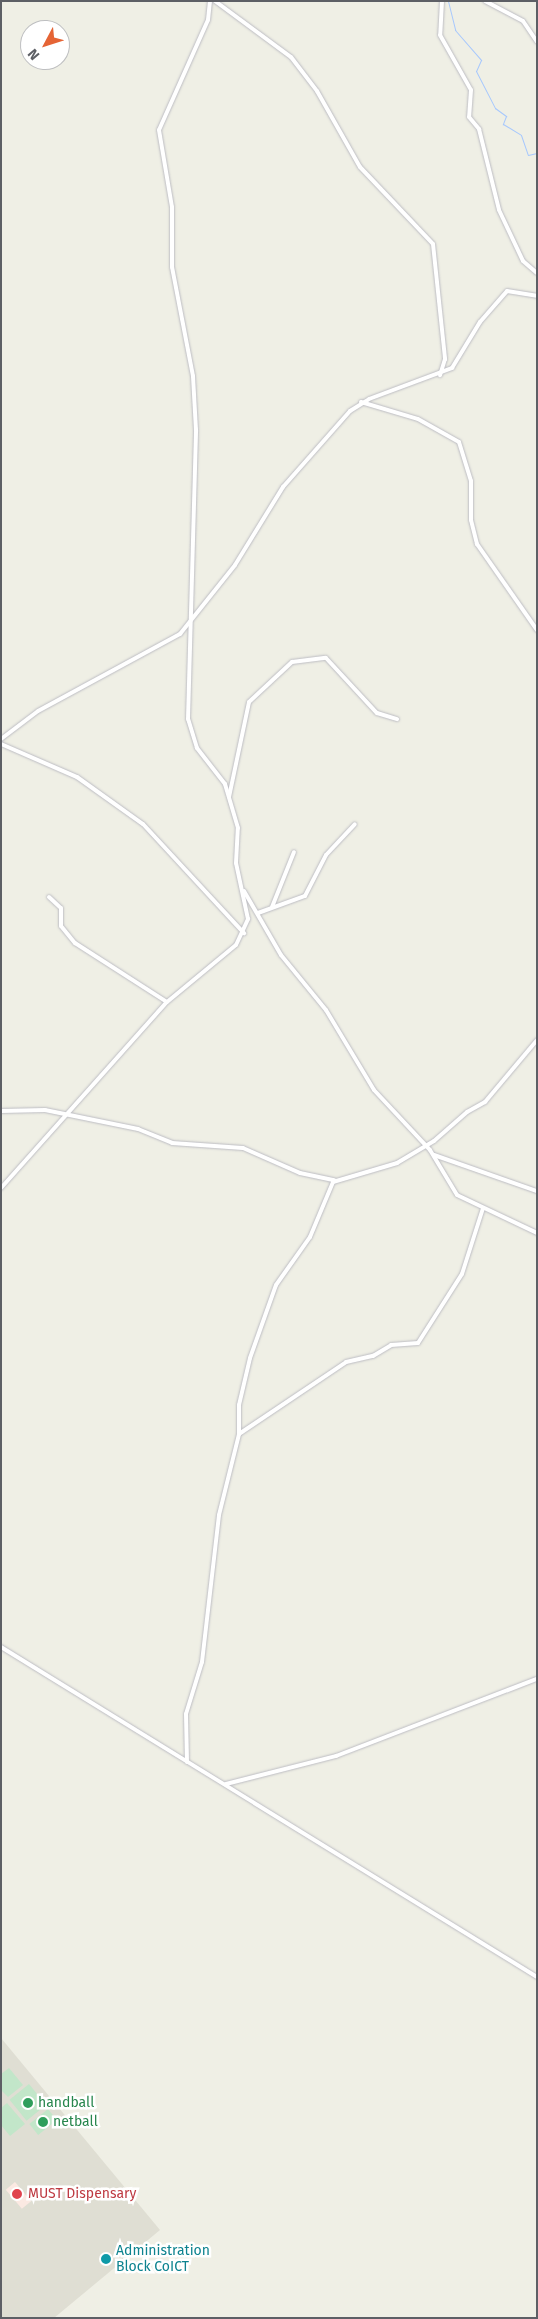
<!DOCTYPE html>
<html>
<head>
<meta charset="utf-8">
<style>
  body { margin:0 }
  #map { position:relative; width:538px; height:2319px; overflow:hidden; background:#efefe5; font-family:"Fira Sans",sans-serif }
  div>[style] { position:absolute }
  .education>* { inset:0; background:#dfded3 }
  .medical>* { inset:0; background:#fbe9e2; transform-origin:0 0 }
  .green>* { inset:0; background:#c2e6c9; transform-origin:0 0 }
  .stream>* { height:1px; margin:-0.5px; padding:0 0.5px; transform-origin:0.5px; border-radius:0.5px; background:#a7c8fd }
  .roads { filter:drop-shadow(0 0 1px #bdbdc3) drop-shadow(0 0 1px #bdbdc3) }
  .street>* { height:4px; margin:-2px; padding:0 2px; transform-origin:2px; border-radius:2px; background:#fff }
  .dots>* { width:14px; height:14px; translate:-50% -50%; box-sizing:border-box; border:2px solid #fff; border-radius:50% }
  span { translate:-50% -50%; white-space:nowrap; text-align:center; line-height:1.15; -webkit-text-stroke:5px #fff; paint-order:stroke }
  .leisure-label { font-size:14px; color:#27864d }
  .left { translate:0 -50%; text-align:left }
  .health-label { font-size:14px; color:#be3a42 }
  .culture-label { font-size:14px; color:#0d838f }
  .frame { position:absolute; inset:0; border:2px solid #5d5f65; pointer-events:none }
  .north { position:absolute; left:20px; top:20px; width:50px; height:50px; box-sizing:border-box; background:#fff; border:1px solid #bebfc1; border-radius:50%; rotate:230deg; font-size:14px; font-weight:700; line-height:20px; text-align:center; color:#5d5f65 }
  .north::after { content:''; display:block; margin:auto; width:18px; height:22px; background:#e56435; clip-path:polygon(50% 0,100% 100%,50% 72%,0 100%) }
</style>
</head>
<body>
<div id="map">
  <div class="education">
    <div style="clip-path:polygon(1px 2038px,160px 2230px,54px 2318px,1px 2318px)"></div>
  </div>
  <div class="medical">
    <div style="left:15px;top:2182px;width:25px;height:12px;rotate:50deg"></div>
  </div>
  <div class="green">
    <div style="clip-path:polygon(9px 2068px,23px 2085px,8px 2097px,1px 2090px,1px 2074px)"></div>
    <div style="left:29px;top:2084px;width:27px;height:25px;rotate:51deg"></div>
    <div style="clip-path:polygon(7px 2103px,25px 2124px,10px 2136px,1px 2125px,1px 2108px)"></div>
    <div style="left:48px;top:2109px;width:14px;height:24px;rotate:51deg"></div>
  </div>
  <div class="stream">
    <div style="left:448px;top:1px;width:30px;rotate:76deg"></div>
    <div style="left:455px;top:30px;width:40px;rotate:49deg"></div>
    <div style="left:481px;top:60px;width:12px;rotate:114deg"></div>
    <div style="left:476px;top:71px;width:42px;rotate:62.8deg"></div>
    <div style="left:495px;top:108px;width:14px;rotate:36deg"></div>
    <div style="left:506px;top:116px;width:9px;rotate:111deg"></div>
    <div style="left:503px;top:124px;width:21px;rotate:31deg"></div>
    <div style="left:521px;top:135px;width:21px;rotate:71deg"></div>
    <div style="left:528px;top:155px;width:9px;rotate:-13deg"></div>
  </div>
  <div class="roads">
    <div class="street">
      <div style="left:215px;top:1px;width:94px;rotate:36.4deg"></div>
      <div style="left:291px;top:57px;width:43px;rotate:52.6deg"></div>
      <div style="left:317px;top:91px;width:87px;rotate:60.5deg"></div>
      <div style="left:360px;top:167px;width:106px;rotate:46.5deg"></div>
      <div style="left:433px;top:244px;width:116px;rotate:84deg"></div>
      <div style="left:445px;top:359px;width:17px;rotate:107deg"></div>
      <div style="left:442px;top:1px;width:34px;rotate:93deg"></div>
      <div style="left:440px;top:35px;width:63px;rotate:60.6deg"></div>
      <div style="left:471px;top:90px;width:27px;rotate:94deg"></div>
      <div style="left:469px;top:117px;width:16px;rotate:50deg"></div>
      <div style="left:479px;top:129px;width:83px;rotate:76.1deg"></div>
      <div style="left:499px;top:210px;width:56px;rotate:64.8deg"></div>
      <div style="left:523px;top:261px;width:18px;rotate:41deg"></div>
      <div style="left:485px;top:1px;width:43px;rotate:27.8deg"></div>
      <div style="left:523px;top:21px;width:25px;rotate:56deg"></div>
      <div style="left:361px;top:402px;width:59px;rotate:16.6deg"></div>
      <div style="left:418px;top:419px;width:47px;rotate:29.3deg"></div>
      <div style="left:459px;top:442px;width:41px;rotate:72.9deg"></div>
      <div style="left:471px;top:481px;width:39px;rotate:90deg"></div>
      <div style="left:471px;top:520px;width:25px;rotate:76deg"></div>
      <div style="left:477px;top:544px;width:105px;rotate:55.1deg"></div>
      <div style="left:1px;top:739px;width:46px;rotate:-37.1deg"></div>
      <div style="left:38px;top:711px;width:162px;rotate:-28.5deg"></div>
      <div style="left:180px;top:634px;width:88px;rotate:-51.4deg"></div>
      <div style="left:235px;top:565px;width:92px;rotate:-58.4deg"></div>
      <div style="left:283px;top:487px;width:101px;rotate:-48.6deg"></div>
      <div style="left:350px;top:411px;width:22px;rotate:-32deg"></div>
      <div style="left:369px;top:399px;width:89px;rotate:-20.5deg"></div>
      <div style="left:452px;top:368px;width:54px;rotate:-58.7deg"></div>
      <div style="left:480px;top:322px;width:41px;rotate:-48.9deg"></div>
      <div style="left:507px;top:291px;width:30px;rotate:9deg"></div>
      <div style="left:1px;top:744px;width:83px;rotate:23.5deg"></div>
      <div style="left:77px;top:777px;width:81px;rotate:35.5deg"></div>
      <div style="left:143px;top:824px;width:149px;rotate:47.2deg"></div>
      <div style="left:229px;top:797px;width:97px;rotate:-78.1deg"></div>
      <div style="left:249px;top:702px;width:59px;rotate:-42.9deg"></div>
      <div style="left:292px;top:662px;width:34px;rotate:-7deg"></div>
      <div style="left:326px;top:658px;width:75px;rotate:47.2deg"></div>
      <div style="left:377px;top:713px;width:21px;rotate:17deg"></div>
      <div style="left:244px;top:891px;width:74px;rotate:60deg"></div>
      <div style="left:281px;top:955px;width:71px;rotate:50.7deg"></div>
      <div style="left:326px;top:1010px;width:93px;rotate:59deg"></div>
      <div style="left:374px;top:1090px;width:82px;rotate:47deg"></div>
      <div style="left:430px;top:1150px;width:52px;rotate:59deg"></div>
      <div style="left:457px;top:1195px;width:89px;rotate:25.4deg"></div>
      <div style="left:49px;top:897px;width:16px;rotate:43deg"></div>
      <div style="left:61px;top:908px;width:18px;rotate:90deg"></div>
      <div style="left:61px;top:926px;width:22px;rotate:51deg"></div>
      <div style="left:75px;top:943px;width:109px;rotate:32.7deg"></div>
      <div style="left:272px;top:907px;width:59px;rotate:-68.2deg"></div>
      <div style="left:258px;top:913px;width:50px;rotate:-19.9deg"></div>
      <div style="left:305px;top:896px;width:46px;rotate:-62.9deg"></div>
      <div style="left:326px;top:855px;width:42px;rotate:-46.9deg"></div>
      <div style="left:1px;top:1111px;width:44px;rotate:-1.3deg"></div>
      <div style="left:45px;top:1110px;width:95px;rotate:11.5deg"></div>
      <div style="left:138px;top:1129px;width:37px;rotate:22deg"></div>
      <div style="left:172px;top:1143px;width:71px;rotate:4deg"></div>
      <div style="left:243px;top:1148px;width:62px;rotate:23.7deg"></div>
      <div style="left:300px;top:1173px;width:35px;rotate:12deg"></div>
      <div style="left:434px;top:1155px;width:109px;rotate:19.3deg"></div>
      <div style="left:1px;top:1188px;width:249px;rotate:-48.3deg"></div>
      <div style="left:167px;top:1002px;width:89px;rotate:-39.6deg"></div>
      <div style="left:236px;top:945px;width:29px;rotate:-65deg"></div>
      <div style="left:248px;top:919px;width:57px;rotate:-102.1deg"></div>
      <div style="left:236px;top:863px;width:35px;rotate:-87deg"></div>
      <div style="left:238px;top:828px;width:46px;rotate:-106.5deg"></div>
      <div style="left:225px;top:784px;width:46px;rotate:-127.9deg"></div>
      <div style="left:197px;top:748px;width:30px;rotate:-107deg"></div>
      <div style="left:188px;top:719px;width:289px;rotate:-88.4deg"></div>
      <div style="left:196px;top:430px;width:54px;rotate:-93.2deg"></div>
      <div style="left:193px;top:376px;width:111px;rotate:-100.9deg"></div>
      <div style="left:172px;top:267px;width:60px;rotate:-90deg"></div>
      <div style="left:172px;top:207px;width:78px;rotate:-99.6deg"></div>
      <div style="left:159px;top:130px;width:120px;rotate:-66deg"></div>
      <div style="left:208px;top:20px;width:19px;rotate:-84deg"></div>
      <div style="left:239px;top:1434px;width:129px;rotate:-33.9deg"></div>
      <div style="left:346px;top:1362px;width:28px;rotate:-13deg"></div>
      <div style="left:373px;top:1356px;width:21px;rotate:-31deg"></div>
      <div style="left:391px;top:1345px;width:27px;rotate:-4deg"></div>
      <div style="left:418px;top:1343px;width:82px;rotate:-57.5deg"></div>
      <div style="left:462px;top:1274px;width:69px;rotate:-72.3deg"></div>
      <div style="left:1px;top:1647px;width:629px;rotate:31.62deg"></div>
      <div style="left:187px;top:1762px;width:48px;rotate:-91.2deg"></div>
      <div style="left:186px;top:1714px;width:54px;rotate:-72.9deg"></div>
      <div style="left:202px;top:1662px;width:148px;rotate:-83.4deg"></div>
      <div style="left:219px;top:1515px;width:83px;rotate:-76.1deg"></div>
      <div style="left:239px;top:1434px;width:29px;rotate:-90deg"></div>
      <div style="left:239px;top:1405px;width:48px;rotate:-76.8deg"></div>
      <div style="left:250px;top:1358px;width:77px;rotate:-70.4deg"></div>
      <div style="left:276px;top:1285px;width:59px;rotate:-54.7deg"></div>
      <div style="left:310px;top:1237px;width:60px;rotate:-67.3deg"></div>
      <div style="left:333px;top:1182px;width:67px;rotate:-16.5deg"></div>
      <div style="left:397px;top:1163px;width:43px;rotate:-30.7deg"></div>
      <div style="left:434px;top:1141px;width:44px;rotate:-41.3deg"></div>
      <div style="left:467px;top:1112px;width:21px;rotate:-29deg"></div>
      <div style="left:485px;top:1102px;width:81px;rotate:-50deg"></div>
      <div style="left:226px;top:1784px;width:114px;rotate:-14.3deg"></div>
      <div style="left:336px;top:1756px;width:215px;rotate:-21deg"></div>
    </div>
  </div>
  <div class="dots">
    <div style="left:28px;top:2103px;background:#2e9e5b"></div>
    <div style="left:43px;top:2122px;background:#2e9e5b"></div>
    <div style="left:17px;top:2194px;background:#e0444e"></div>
    <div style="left:106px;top:2259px;background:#0f9aa8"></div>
  </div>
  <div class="leisure-label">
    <span class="left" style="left:38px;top:2103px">handball</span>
    <span class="left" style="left:53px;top:2122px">netball</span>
  </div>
  <div class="health-label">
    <span class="left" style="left:28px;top:2194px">MUST Dispensary</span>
  </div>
  <div class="culture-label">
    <span class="left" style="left:116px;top:2259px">Administration<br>Block CoICT</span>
  </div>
  <div class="frame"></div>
  <div class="north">N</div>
</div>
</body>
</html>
